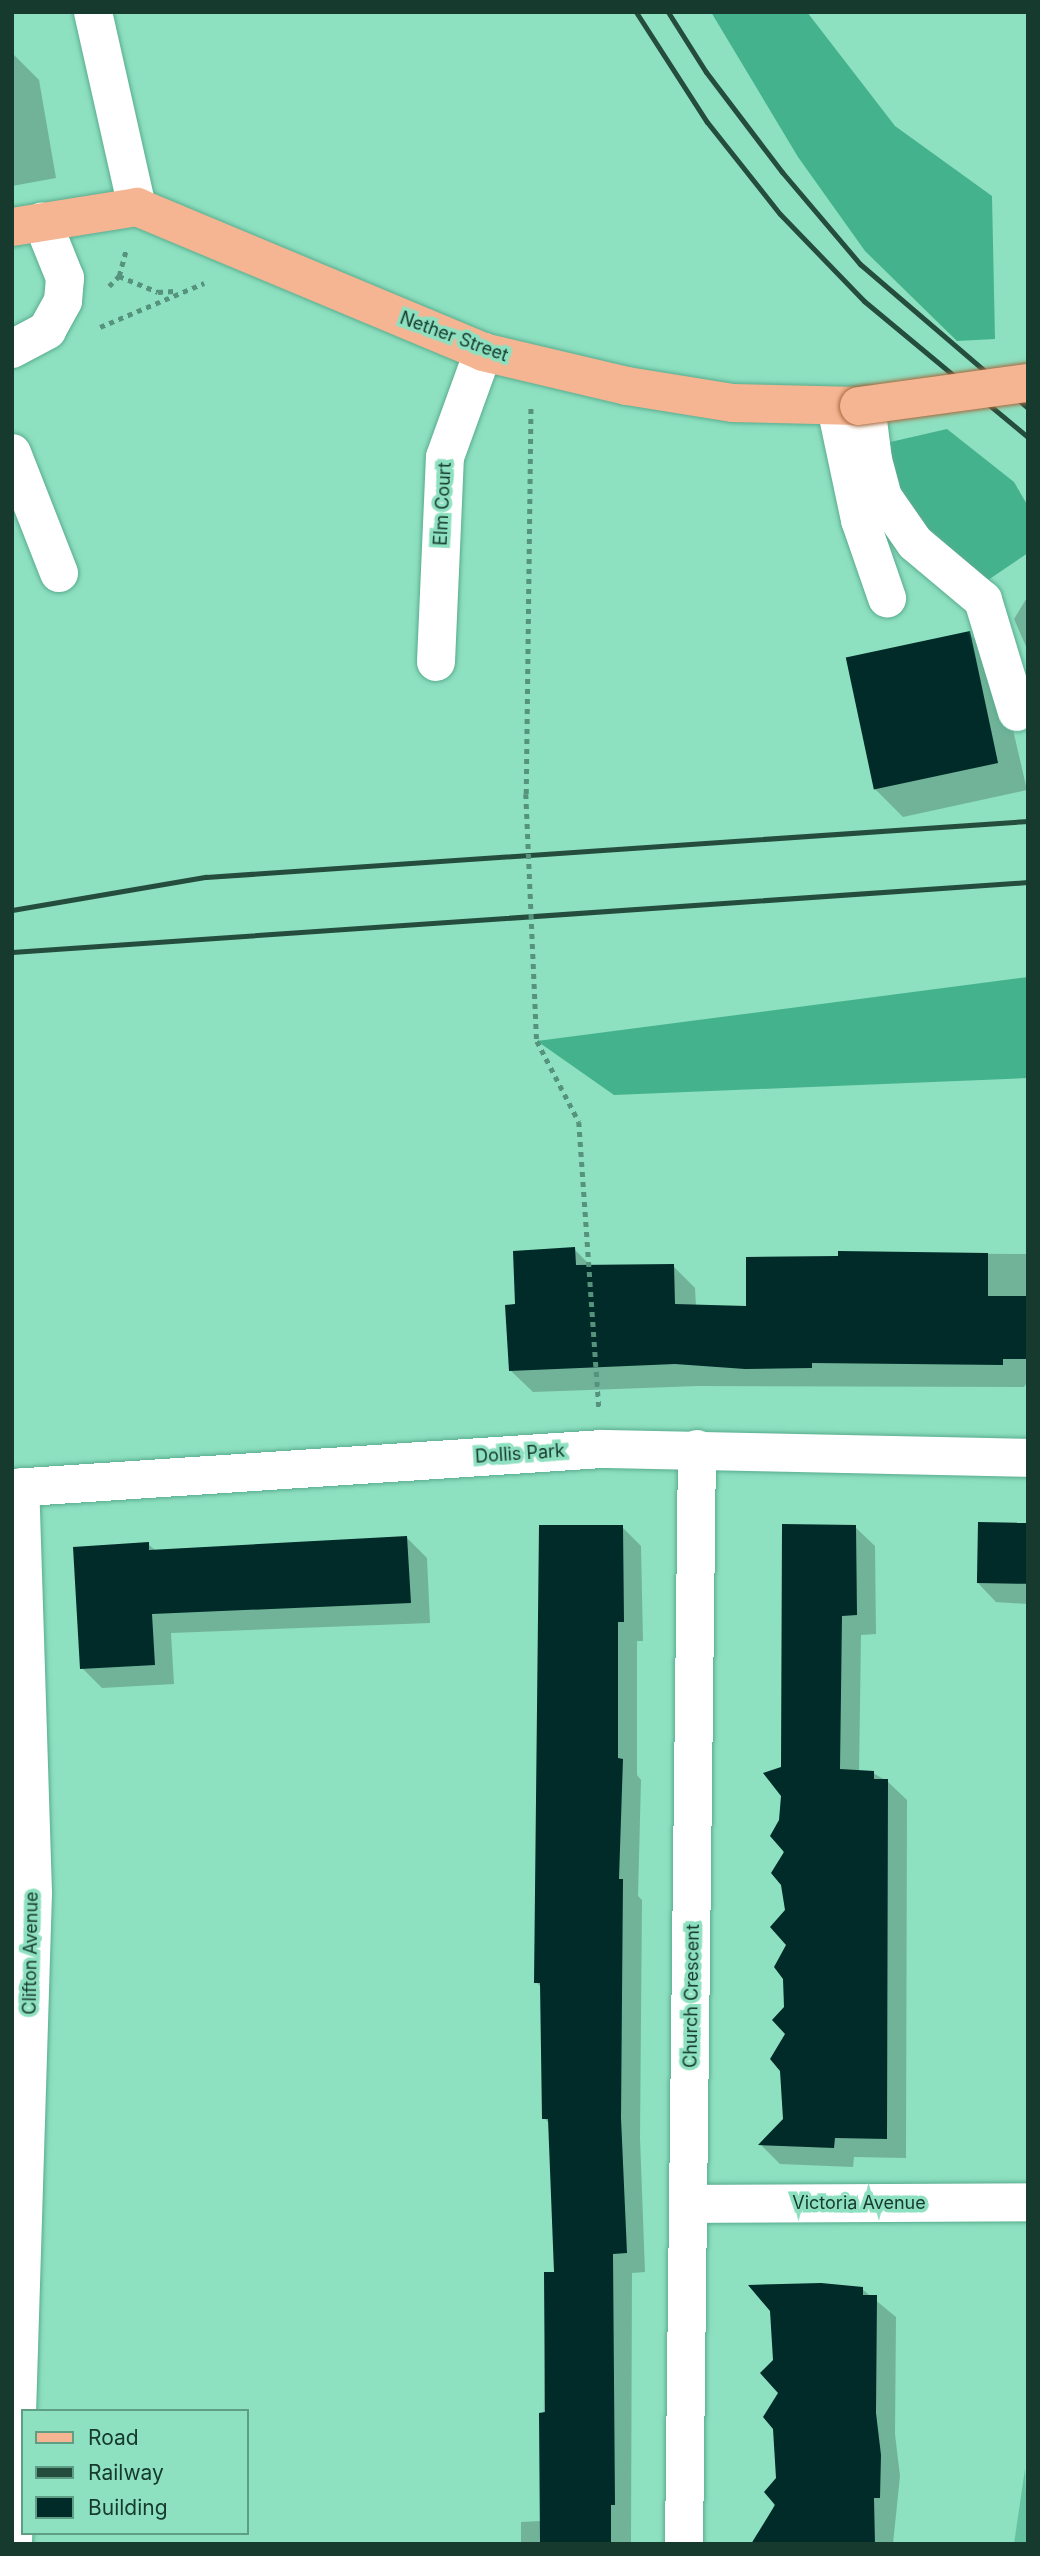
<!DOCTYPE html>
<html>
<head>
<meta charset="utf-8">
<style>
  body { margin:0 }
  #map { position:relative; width:1040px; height:2556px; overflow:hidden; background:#8de0c0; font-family:Inter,sans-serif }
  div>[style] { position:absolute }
  .green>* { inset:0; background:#65c3a1 }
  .forest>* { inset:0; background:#45b28e }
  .shadow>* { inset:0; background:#0003 }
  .building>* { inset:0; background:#002b28; transform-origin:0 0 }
  .path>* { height:4.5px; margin-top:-2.25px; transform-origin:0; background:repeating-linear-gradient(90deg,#56937c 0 5px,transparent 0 10px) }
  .roads { filter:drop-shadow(0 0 2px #59ac8e) drop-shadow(0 0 2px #59ac8e) }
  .minor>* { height:38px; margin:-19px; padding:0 19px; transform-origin:19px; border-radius:19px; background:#fff }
  .major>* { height:38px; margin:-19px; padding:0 19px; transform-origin:19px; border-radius:19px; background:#f5b592 }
  .rail>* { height:5px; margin:-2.5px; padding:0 2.5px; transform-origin:2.5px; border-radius:2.5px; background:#244d3e }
  .path-bridge>* { height:4.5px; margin-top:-2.25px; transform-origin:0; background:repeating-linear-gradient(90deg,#56937c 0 5px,transparent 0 10px) }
  .bridges { filter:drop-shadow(0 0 2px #a26a40) drop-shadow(0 0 2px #a26a40) }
  .major-bridge>* { height:38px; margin:-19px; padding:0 19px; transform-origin:19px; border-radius:19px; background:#f5b592 }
  span { translate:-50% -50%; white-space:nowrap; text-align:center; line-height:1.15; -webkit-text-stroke:7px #8de0c0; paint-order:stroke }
  .street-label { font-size:18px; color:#163a2d }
  .frame { position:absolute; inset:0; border:14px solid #163a2d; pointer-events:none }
  .legend { position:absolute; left:21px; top:2409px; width:228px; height:126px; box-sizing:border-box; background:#8de0c0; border:2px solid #5d9e85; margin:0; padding:9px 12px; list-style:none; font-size:21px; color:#163a2d }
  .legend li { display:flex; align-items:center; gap:14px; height:35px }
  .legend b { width:35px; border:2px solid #5d9e85 }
</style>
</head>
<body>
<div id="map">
  <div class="green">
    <div style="clip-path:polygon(1025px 2469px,1028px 2544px,1014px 2544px)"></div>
  </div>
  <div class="forest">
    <div style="clip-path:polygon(711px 12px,807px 12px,895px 126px,992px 196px,995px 339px,957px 341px,865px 251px,798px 157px)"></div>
    <div style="clip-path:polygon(947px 429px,1014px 482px,1028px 506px,1028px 553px,988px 580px,915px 517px,892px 488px,886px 443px)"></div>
    <div style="clip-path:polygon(1028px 977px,1028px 1078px,614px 1095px,537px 1041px)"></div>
  </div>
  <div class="shadow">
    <div style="clip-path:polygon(12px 53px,39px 80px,56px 178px,12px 186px)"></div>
    <div style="clip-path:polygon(1028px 596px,1028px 651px,1014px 619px)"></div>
    <div style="clip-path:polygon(969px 633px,997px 661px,1027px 790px,903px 817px,875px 789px)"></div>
    <div style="clip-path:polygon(574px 1249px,592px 1267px,673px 1266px,695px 1288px,696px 1306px,748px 1308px,840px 1258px,840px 1253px,1028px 1254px,1028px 1381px,1024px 1387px,698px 1386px,533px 1392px,510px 1370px,517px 1306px)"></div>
    <div style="clip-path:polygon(1028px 1525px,1028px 1604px,996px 1602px,977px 1582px)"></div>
    <div style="clip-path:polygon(622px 1527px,641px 1546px,643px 1641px,637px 1641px,637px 1775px,641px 1780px,638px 1896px,642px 1900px,640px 2138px,645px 2272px,632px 2273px,631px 2544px,521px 2544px,521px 2522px,542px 2521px,546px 2274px,556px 2273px,550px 2124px,544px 2118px,542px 1988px,536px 1982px)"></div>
    <div style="clip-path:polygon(855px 1527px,875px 1546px,876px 1634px,861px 1635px,859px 1772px,873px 1773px,887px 1781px,907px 1800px,906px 2158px,854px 2157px,853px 2167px,780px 2164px,761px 2145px,785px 2120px,789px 1944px,781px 1821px,783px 1768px)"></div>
    <div style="clip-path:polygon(407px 1538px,427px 1558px,430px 1623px,171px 1633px,174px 1684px,102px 1688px,82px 1668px,148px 1544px,156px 1551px)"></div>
    <div style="clip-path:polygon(862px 2289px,896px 2317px,895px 2434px,900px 2476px,893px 2544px,769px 2544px,777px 2479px)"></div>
  </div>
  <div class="building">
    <div style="left:970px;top:631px;width:135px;height:127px;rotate:78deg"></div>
    <div style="clip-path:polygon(575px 1247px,576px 1265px,674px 1264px,675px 1304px,746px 1306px,746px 1257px,838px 1256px,838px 1251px,988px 1253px,988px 1296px,1028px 1296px,1028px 1359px,1003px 1359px,1003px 1365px,812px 1363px,812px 1368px,745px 1369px,675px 1364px,509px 1371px,505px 1305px,515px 1304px,513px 1251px)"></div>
    <div style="left:978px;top:1522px;width:50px;height:61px;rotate:1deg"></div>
    <div style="clip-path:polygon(782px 1524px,856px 1525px,857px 1615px,842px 1616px,840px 1769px,874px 1771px,874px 1779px,888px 1779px,887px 2139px,835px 2138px,834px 2148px,758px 2145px,783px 2119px,780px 2071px,770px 2059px,785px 2034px,772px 2020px,784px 2007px,783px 1979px,774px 1967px,786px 1945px,770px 1927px,785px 1910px,781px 1885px,771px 1873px,784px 1852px,770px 1836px,779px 1820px,781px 1796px,763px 1773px,781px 1767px)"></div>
    <div style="clip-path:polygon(539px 1525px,623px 1525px,624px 1622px,618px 1622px,618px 1758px,623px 1759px,619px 1879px,623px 1879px,621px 2118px,627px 2253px,613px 2254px,615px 2505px,611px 2505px,611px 2544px,540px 2544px,539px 2413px,545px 2412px,544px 2272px,554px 2272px,548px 2119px,542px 2119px,540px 1983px,534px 1983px)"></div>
    <div style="clip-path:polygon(407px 1536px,411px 1603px,152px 1614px,155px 1665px,80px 1669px,73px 1547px,149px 1542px,149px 1550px)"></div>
    <div style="clip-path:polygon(821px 2283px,863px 2287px,863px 2295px,877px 2295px,876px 2413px,881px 2455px,880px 2498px,874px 2498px,875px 2544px,751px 2544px,775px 2505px,764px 2492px,776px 2478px,773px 2429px,763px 2417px,778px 2393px,760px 2373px,773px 2360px,770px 2311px,748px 2285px)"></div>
  </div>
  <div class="path">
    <div style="left:119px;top:276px;width:42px;rotate:22.3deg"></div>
    <div style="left:158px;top:292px;width:16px;rotate:-4deg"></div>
    <div style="left:109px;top:286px;width:14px;rotate:-45deg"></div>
    <div style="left:119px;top:276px;width:27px;rotate:-75deg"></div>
    <div style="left:100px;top:327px;width:113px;rotate:-22.9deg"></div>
    <div style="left:526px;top:794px;width:388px;rotate:-89.3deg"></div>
    <div style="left:537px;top:1041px;width:91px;rotate:62.6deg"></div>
    <div style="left:579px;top:1122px;width:286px;rotate:86deg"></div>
  </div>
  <div class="roads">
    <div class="minor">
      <div style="left:93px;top:12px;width:200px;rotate:77.3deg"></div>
      <div style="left:12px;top:349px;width:40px;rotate:-28deg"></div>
      <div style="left:47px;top:330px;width:33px;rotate:-61deg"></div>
      <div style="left:63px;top:301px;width:23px;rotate:-85deg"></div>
      <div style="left:65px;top:278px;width:61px;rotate:-112deg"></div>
      <div style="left:866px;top:405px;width:55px;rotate:82.7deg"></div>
      <div style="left:873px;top:460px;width:38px;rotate:75deg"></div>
      <div style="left:883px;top:497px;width:56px;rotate:55.2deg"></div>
      <div style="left:915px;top:543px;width:89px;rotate:40deg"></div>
      <div style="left:983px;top:600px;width:117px;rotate:73.1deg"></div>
      <div style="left:836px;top:407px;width:116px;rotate:78deg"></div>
      <div style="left:860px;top:520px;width:83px;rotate:70.9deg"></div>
      <div style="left:12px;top:453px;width:129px;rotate:68.6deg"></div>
      <div style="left:436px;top:662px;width:205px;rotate:-87.5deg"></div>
      <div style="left:445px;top:457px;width:112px;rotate:-70.1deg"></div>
      <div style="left:12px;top:1488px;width:591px;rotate:-3.78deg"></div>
      <div style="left:602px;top:1449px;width:426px;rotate:1.2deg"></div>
      <div style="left:690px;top:2204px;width:338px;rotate:-0.3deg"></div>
      <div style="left:13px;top:2544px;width:651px;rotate:-88.24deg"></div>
      <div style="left:33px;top:1893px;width:406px;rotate:-91.8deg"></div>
      <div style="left:684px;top:2544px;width:1095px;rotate:-89.32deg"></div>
    </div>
    <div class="major">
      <div style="left:12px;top:227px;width:127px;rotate:-9.1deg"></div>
      <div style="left:137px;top:207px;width:375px;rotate:22.7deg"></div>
      <div style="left:483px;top:352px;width:148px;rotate:13.3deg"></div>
      <div style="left:627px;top:386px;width:107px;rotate:9.1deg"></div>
      <div style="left:733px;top:403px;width:126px;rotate:1.4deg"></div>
    </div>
  </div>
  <div class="rail">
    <div style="left:636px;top:12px;width:131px;rotate:57.2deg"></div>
    <div style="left:707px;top:122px;width:117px;rotate:51.6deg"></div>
    <div style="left:780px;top:214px;width:121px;rotate:46deg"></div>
    <div style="left:864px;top:301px;width:213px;rotate:39.7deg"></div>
    <div style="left:668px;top:12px;width:71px;rotate:57.7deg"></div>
    <div style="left:706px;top:72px;width:126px;rotate:52.8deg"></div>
    <div style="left:782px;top:172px;width:121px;rotate:49.7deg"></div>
    <div style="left:860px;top:264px;width:221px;rotate:40.6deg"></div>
    <div style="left:12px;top:910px;width:197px;rotate:-9.7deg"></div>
    <div style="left:206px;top:877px;width:824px;rotate:-3.9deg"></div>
    <div style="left:12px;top:952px;width:1018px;rotate:-3.94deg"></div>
  </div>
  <div class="path-bridge">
    <div style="left:526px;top:794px;width:247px;rotate:87.5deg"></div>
  </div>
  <div class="bridges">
    <div class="major-bridge">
      <div style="left:859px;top:406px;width:171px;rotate:-7.8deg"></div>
    </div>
  </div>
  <div class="street-label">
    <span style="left:454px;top:337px;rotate:20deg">Nether Street</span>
    <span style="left:443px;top:504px;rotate:-87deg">Elm Court</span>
    <span style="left:520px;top:1454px;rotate:-4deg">Dollis Park</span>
    <span style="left:31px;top:1953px;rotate:-89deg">Clifton Avenue</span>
    <span style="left:692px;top:1996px;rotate:-89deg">Church Crescent</span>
    <span style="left:859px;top:2203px">Victoria Avenue</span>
  </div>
  <div class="frame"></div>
  <ul class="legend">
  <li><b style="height:9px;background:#f5b592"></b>Road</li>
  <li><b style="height:9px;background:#244d3e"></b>Railway</li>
  <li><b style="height:19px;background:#002b28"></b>Building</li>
  </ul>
</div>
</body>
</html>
